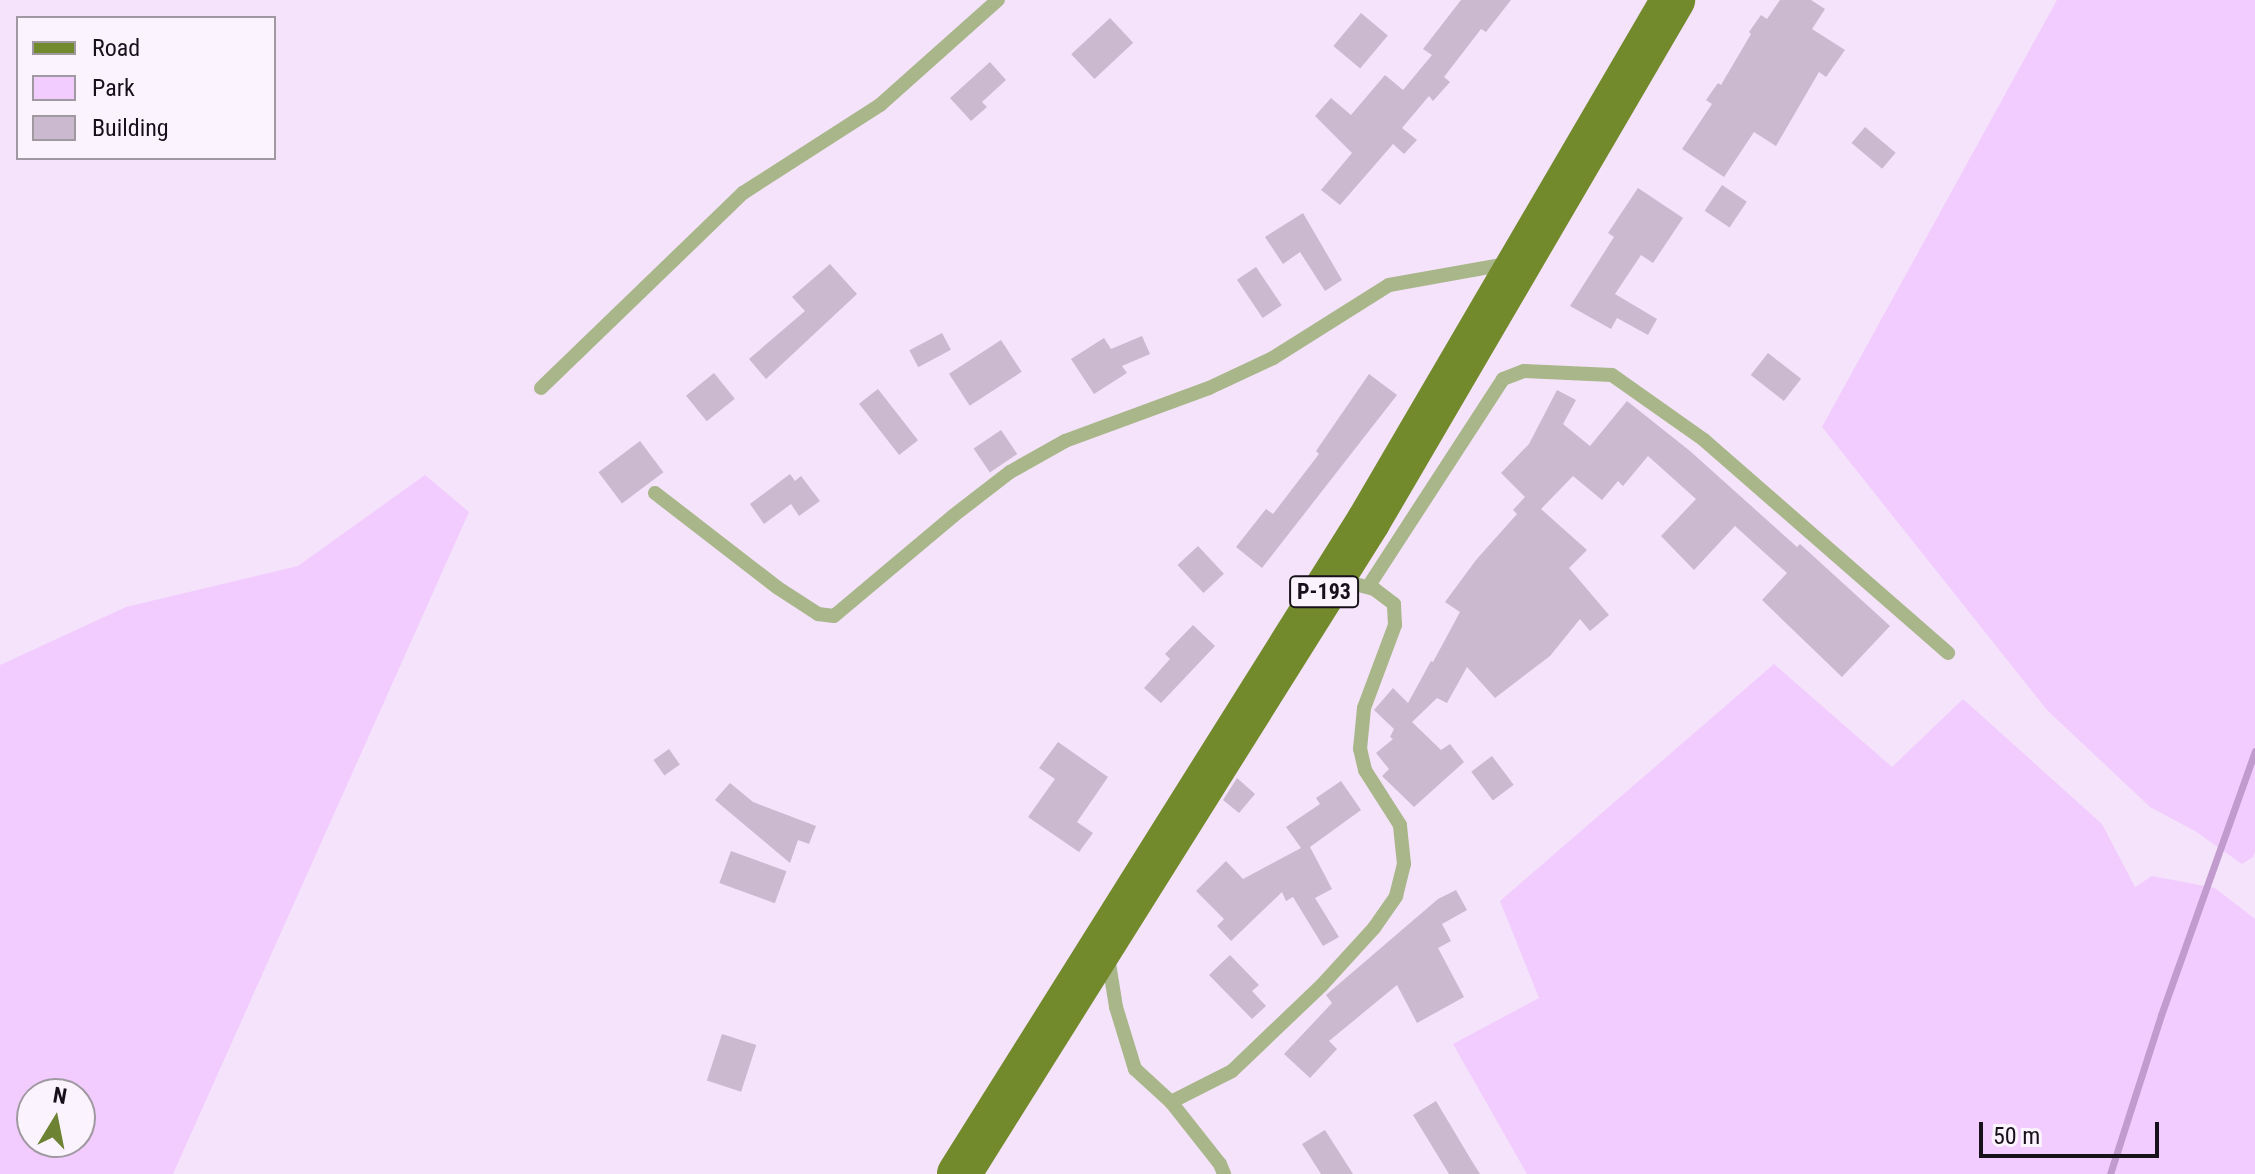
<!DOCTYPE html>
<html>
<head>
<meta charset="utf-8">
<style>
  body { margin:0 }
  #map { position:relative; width:2255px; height:1174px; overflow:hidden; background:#f4e3fa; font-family:"Roboto Condensed",sans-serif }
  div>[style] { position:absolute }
  .green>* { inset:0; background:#f2ccff }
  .stream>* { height:7px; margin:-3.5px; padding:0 3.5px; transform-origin:3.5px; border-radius:3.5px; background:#c19bcd }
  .building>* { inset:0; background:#cab9cf; transform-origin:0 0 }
  .lane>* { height:14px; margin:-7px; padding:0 7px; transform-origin:7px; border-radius:7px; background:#a8b689 }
  .primary>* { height:44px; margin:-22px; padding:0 22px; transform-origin:22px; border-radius:22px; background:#72892c }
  span { translate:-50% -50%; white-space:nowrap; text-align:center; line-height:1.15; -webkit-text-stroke:6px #fbf4fe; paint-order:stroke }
  .shield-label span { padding:2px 6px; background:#fbf4fe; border:2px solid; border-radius:6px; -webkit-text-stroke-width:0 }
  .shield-label { font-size:22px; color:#171119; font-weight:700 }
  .legend { position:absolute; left:16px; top:16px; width:260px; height:144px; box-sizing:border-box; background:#fbf4fe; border:2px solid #a099a2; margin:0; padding:10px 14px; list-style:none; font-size:24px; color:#171119 }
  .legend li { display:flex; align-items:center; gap:16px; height:40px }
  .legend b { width:40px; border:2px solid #a099a2 }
  .north { position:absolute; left:16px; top:1078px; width:80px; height:80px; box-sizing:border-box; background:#fbf4fe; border:2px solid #a099a2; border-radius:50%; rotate:10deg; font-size:22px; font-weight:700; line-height:32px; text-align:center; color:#171119 }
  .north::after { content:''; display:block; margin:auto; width:28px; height:36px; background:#6e8233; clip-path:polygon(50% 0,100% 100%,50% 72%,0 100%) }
  .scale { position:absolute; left:1979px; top:1122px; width:180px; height:36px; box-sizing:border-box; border:4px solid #171119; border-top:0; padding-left:10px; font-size:24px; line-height:28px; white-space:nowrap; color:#171119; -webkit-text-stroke:6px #fbf4fe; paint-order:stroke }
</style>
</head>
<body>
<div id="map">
  <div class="green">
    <div style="clip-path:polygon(2057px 0,2255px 0,2255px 851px,2253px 857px,2242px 864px,2195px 831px,2150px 807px,2047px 710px,1822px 427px)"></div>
    <div style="clip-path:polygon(evenodd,425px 475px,469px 512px,173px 1174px,0 1174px,0 665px,126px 607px,298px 566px,425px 475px,80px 1094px,80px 1142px,32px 1142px,32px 1094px,80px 1094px)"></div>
    <div style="clip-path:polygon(1774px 664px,1892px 767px,1963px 699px,2102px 824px,2135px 887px,2152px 876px,2215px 888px,2255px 919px,2255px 1174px,1527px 1174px,1453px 1044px,1539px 998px,1500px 901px)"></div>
  </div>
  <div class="stream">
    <div style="left:2110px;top:1174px;width:167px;rotate:-72.2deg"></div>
    <div style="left:2161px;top:1015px;width:280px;rotate:-70.4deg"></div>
  </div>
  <div class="building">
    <div style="clip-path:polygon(1461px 0,1511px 0,1486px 32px,1481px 29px,1444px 77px,1450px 82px,1433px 101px,1429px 96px,1402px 128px,1417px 140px,1404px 154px,1393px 144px,1340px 205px,1321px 190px,1352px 153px,1315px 116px,1331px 98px,1351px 115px,1385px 75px,1403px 90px,1432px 55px,1423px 49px)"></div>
    <div style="clip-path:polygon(1780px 0,1811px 0,1825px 9px,1812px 29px,1845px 50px,1826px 77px,1819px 72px,1776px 146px,1754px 132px,1724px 177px,1682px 149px,1712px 104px,1706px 100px,1718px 83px,1721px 85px,1751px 34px,1749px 32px,1761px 15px,1767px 19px)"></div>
    <div style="left:1361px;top:13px;width:35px;height:43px;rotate:40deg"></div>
    <div style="left:1110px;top:18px;width:34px;height:53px;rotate:47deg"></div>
    <div style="clip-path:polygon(990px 62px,1006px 80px,982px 102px,987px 107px,971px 121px,950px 98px)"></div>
    <div style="left:1865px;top:127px;width:40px;height:21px;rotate:40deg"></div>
    <div style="left:1722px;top:185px;width:30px;height:31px;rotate:34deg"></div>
    <div style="clip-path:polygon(1638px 188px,1683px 218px,1653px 263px,1641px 255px,1615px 294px,1657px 319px,1648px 335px,1617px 318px,1611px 329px,1570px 306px,1614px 237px,1608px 233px)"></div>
    <div style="clip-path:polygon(1303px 213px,1342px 280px,1325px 291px,1300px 252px,1283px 264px,1265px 237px)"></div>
    <div style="clip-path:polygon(830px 264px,857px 294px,766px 379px,749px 359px,805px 311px,792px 297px)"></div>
    <div style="left:1256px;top:267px;width:46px;height:23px;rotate:56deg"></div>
    <div style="left:942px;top:333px;width:19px;height:37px;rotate:62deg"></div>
    <div style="clip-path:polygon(1142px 336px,1150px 354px,1122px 366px,1127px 373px,1094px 394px,1071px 359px,1104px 338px,1111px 349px)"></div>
    <div style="left:1001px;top:340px;width:38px;height:62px;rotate:57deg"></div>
    <div style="left:1768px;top:353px;width:42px;height:28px;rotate:38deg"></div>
    <div style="left:714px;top:373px;width:33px;height:36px;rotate:51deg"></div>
    <div style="clip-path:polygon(1369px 374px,1397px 395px,1262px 568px,1236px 547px,1266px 509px,1273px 514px,1319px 454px,1316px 451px)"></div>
    <div style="left:878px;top:389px;width:65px;height:24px;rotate:52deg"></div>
    <div style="clip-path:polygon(1557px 390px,1576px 400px,1563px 424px,1590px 446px,1627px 401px,1690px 451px,1797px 547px,1800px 544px,1890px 626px,1842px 677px,1762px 600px,1787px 573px,1735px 526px,1694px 570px,1661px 536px,1696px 499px,1648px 456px,1623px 486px,1618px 481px,1602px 500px,1573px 476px,1541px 509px,1587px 550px,1569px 568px,1609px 615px,1590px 631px,1580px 619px,1550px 656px,1495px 698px,1467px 667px,1447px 703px,1437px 698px,1412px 722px,1441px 750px,1450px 744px,1464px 762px,1414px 807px,1382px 776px,1389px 769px,1376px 753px,1393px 739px,1390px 737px,1394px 729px,1374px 710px,1393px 688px,1408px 703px,1431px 661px,1433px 662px,1460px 612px,1445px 602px,1476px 560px,1517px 514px,1513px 510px,1525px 497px,1501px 473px,1529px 444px)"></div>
    <div style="left:1001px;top:430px;width:29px;height:33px;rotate:56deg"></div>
    <div style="left:640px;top:441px;width:39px;height:52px;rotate:53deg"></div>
    <div style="clip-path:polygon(790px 474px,795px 481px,801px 476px,820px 501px,799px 516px,791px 504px,764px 524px,750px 504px)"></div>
    <div style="left:1198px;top:546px;width:38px;height:28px;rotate:47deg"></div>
    <div style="clip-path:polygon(1193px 625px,1215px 646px,1161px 703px,1144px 688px,1170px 659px,1165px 654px)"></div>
    <div style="clip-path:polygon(1058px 742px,1108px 777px,1077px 822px,1093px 833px,1079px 852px,1028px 817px,1055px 779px,1039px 768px)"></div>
    <div style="left:669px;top:749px;width:19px;height:19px;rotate:55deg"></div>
    <div style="left:1492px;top:756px;width:36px;height:26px;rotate:53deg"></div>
    <div style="clip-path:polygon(1237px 778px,1255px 794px,1239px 813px,1223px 800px)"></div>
    <div style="clip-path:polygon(1341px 781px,1361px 810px,1310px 847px,1332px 889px,1315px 898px,1339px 937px,1323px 946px,1293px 897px,1286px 901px,1282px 892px,1231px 941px,1217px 926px,1224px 919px,1196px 891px,1226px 861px,1243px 879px,1301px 848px,1286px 827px,1320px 804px,1316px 798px)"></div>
    <div style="clip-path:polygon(730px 783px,753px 802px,816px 826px,809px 844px,798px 840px,790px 863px,715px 800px)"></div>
    <div style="left:731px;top:851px;width:59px;height:34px;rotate:20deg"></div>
    <div style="clip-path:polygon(1456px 890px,1467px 910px,1442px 924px,1451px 941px,1438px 948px,1464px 997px,1417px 1023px,1397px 985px,1329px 1041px,1337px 1049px,1310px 1078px,1284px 1054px,1332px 1003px,1326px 995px,1438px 899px)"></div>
    <div style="clip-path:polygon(1230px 955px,1259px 985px,1252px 991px,1266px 1006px,1252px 1019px,1209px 975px)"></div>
    <div style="left:722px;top:1034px;width:36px;height:49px;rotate:18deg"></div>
    <div style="clip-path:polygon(1436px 1101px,1470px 1158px,1480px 1174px,1449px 1174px,1413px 1115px)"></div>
    <div style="clip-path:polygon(1325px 1130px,1353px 1174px,1321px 1174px,1302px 1144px)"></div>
  </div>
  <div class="lane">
    <div style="left:541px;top:388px;width:281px;rotate:-44deg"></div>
    <div style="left:743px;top:193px;width:163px;rotate:-32.7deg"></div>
    <div style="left:880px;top:105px;width:158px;rotate:-41.7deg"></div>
    <div style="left:655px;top:493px;width:155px;rotate:37.7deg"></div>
    <div style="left:778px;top:588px;width:48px;rotate:33deg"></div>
    <div style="left:818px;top:614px;width:16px;rotate:7deg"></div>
    <div style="left:834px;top:616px;width:155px;rotate:-40deg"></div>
    <div style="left:953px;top:516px;width:72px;rotate:-37.7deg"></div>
    <div style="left:1010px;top:472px;width:63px;rotate:-29.4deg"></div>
    <div style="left:1065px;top:441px;width:153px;rotate:-20.2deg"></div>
    <div style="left:1209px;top:388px;width:71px;rotate:-25.1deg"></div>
    <div style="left:1273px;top:358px;width:137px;rotate:-32.2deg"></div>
    <div style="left:1389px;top:285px;width:120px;rotate:-10.1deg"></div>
    <div style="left:1368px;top:587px;width:248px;rotate:-57deg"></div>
    <div style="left:1503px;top:379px;width:22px;rotate:-21deg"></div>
    <div style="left:1524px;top:371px;width:88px;rotate:2.6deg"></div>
    <div style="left:1612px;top:375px;width:113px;rotate:35.2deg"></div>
    <div style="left:1704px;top:440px;width:324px;rotate:41.1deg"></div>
    <div style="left:1108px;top:957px;width:51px;rotate:80.9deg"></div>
    <div style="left:1116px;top:1007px;width:65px;rotate:73deg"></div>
    <div style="left:1135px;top:1069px;width:49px;rotate:42.5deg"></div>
    <div style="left:1171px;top:1102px;width:79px;rotate:51.7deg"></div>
    <div style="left:1220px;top:1164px;width:11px;rotate:68deg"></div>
    <div style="left:1171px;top:1102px;width:68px;rotate:-26.9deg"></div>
    <div style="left:1232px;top:1071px;width:124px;rotate:-43.7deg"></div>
    <div style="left:1322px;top:985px;width:77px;rotate:-47.6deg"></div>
    <div style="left:1374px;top:928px;width:39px;rotate:-55deg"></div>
    <div style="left:1396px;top:896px;width:33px;rotate:-76deg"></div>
    <div style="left:1404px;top:864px;width:39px;rotate:-96deg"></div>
    <div style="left:1400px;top:825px;width:65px;rotate:-122.5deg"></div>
    <div style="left:1365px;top:770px;width:22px;rotate:-103deg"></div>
    <div style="left:1360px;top:749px;width:41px;rotate:-84.4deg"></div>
    <div style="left:1364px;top:708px;width:89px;rotate:-69.5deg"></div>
    <div style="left:1395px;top:625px;width:21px;rotate:-93deg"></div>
    <div style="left:1394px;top:604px;width:25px;rotate:-143deg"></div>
    <div style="left:1374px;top:589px;width:38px;rotate:-165deg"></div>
  </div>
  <div class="primary">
    <div style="left:959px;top:1174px;width:770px;rotate:-57.9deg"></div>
    <div style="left:1368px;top:522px;width:605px;rotate:-59.7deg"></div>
  </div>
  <div class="shield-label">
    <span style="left:1324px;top:592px">Р-193</span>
  </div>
  <ul class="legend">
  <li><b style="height:10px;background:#72892c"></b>Road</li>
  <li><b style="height:22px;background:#f2ccff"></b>Park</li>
  <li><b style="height:22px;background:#cab9cf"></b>Building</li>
  </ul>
  <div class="north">N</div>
  <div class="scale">50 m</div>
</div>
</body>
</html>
